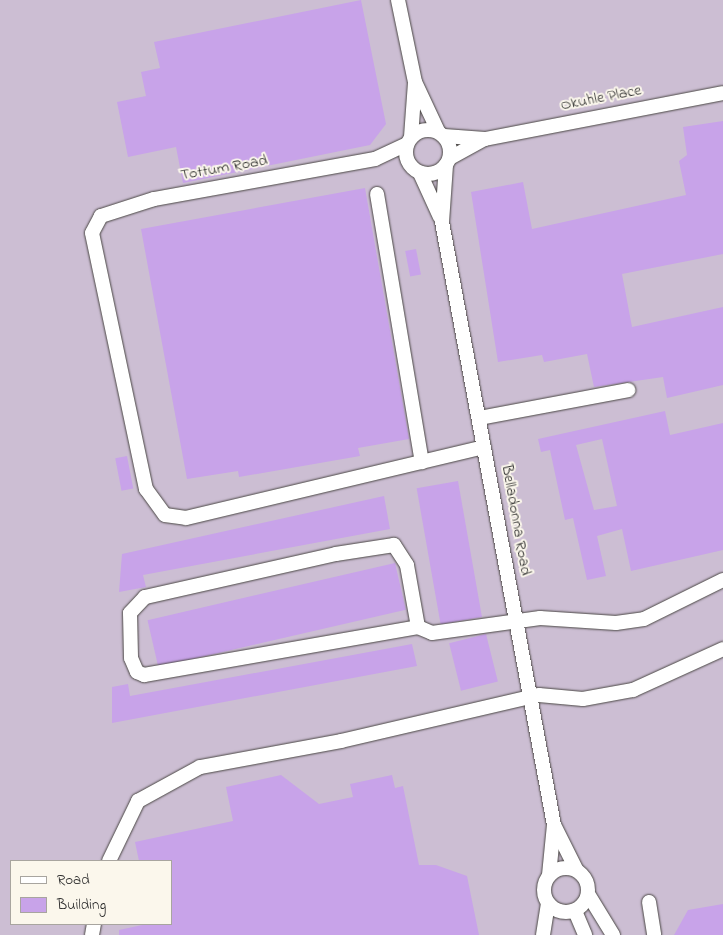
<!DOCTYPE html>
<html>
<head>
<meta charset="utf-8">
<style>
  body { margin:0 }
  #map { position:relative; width:723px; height:935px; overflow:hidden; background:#f7e6d0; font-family:"Indie Flower",sans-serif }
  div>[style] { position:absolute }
  .industrial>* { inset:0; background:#ccbed3 }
  .building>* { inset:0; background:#c8a3e9; transform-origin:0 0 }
  .roads { filter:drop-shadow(0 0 1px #4a4744) drop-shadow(0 0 1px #4a4744) }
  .minor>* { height:14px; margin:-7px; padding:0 7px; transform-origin:7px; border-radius:7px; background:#fff }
  .minor>.ring { margin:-7px; padding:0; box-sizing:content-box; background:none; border:14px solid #fff; border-radius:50% }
  span { translate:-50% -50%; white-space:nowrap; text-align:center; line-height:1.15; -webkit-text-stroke:4px #fbf7ec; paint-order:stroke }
  .street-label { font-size:16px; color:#2b2b2b }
  .legend { position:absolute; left:10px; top:860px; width:162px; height:65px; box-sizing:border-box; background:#fbf7ec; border:1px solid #a8a59f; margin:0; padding:6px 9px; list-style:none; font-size:15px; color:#2b2b2b }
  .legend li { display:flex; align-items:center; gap:10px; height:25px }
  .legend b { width:25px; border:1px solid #a8a59f }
</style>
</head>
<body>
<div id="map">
  <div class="industrial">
    <div style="clip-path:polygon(evenodd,0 0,723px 0,723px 935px,0 935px,0 0,11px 861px,171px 861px,171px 924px,11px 924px,11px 861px)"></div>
  </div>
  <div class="building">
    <div style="clip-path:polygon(361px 0,386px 124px,370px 145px,183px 183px,176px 147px,128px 157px,117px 102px,146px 96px,141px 72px,160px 68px,154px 42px)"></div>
    <div style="clip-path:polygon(723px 121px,723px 254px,622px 274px,632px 327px,723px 307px,723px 385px,667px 398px,663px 377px,594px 387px,587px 354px,544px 362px,542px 355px,498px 362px,471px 192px,523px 182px,532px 229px,686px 195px,679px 161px,687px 155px,683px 127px)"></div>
    <div style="clip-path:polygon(365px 188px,409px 439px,358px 448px,360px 456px,239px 477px,238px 471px,187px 479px,141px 229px)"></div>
    <div style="left:416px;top:249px;width:26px;height:11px;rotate:79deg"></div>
    <div style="clip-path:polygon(evenodd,665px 411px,670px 435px,723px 423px,723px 550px,631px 571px,622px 529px,597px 536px,606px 576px,587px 580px,573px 518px,565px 520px,550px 450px,541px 452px,538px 439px,665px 411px,602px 439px,617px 506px,594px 510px,576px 445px,602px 439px)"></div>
    <div style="left:127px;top:456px;width:33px;height:12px;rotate:79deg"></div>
    <div style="left:458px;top:481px;width:138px;height:42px;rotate:80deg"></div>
    <div style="clip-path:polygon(384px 496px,390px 529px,143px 575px,146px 587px,119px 592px,122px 554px)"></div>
    <div style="left:395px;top:563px;width:48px;height:254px;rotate:77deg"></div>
    <div style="left:486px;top:634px;width:49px;height:38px;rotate:76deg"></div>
    <div style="clip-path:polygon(412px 644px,417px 666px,112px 723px,112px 687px,128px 684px,130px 696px)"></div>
    <div style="clip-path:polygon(281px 775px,319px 804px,353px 797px,350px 784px,392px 775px,395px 788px,403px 786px,419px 865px,436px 865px,467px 876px,479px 935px,119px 935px,119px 930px,147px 924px,171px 924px,171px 861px,139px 861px,135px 842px,233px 821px,226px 787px)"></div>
    <div style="clip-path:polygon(723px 904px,723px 935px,674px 935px,688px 910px)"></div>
  </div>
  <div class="roads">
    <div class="minor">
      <div style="left:398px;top:0;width:84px;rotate:78.3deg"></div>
      <div style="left:415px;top:82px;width:54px;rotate:64.9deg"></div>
      <div class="ring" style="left:406px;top:130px;width:30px;height:30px"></div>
      <div style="left:444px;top:136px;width:41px;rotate:4.2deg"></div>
      <div style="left:485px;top:139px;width:242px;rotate:-10.9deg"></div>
      <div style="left:411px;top:137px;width:54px;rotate:-85.8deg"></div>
      <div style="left:407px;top:144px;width:35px;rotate:155deg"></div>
      <div style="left:375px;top:159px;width:225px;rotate:169.7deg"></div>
      <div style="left:154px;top:199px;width:56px;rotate:162.2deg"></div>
      <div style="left:101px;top:216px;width:19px;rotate:118deg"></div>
      <div style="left:92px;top:233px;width:262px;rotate:78.1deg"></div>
      <div style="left:146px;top:489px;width:32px;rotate:54deg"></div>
      <div style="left:165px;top:515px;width:21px;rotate:8deg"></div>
      <div style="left:186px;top:518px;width:306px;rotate:-13.4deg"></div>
      <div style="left:450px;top:158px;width:39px;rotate:-29deg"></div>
      <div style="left:446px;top:165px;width:57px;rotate:94deg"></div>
      <div style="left:442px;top:222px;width:613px;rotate:79.48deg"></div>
      <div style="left:554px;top:825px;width:49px;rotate:63.4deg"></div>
      <div style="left:420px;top:173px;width:48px;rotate:65.6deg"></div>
      <div style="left:377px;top:194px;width:272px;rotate:80.5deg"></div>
      <div style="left:479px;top:418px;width:152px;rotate:-10.6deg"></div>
      <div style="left:418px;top:627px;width:63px;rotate:-100.1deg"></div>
      <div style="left:407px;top:565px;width:24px;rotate:-123deg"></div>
      <div style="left:394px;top:545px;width:59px;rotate:171.2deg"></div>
      <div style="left:336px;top:554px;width:196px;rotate:167.3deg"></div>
      <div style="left:145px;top:597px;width:22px;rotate:133deg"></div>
      <div style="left:130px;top:613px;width:45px;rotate:88.7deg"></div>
      <div style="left:131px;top:658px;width:15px;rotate:67deg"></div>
      <div style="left:137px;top:672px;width:8px;rotate:23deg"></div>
      <div style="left:144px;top:675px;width:278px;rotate:-9.9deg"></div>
      <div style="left:418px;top:627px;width:15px;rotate:23deg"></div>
      <div style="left:432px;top:633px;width:109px;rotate:-7.9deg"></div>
      <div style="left:540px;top:618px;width:76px;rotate:3.8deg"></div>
      <div style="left:616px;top:623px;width:28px;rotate:-8deg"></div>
      <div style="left:644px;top:619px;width:88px;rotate:-26.3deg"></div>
      <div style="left:109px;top:861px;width:67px;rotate:-64.2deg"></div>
      <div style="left:138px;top:801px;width:71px;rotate:-28.7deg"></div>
      <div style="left:200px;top:767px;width:143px;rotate:-10.4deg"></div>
      <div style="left:341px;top:741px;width:203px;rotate:-13.1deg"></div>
      <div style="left:539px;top:695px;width:44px;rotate:5.2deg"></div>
      <div style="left:583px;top:699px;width:51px;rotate:-10.2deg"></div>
      <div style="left:633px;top:690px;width:99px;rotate:-24.5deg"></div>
      <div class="ring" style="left:544px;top:868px;width:30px;height:30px"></div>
      <div style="left:549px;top:875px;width:50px;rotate:-84.3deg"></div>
      <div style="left:588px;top:894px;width:48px;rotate:58.6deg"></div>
      <div style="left:649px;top:902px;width:33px;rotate:81deg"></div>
      <div style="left:575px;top:911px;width:26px;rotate:67deg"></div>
      <div style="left:92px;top:935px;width:11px;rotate:-80deg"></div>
      <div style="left:543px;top:935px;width:32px;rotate:-81deg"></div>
    </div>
  </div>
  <div class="street-label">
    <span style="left:601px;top:98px;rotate:-11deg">Okuhle Place</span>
    <span style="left:224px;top:168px;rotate:-10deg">Tottum Road</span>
    <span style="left:516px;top:520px;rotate:80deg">Belladonna Road</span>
  </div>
  <ul class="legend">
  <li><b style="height:6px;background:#fff"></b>Road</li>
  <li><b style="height:14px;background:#c8a3e9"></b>Building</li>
  </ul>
</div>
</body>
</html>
